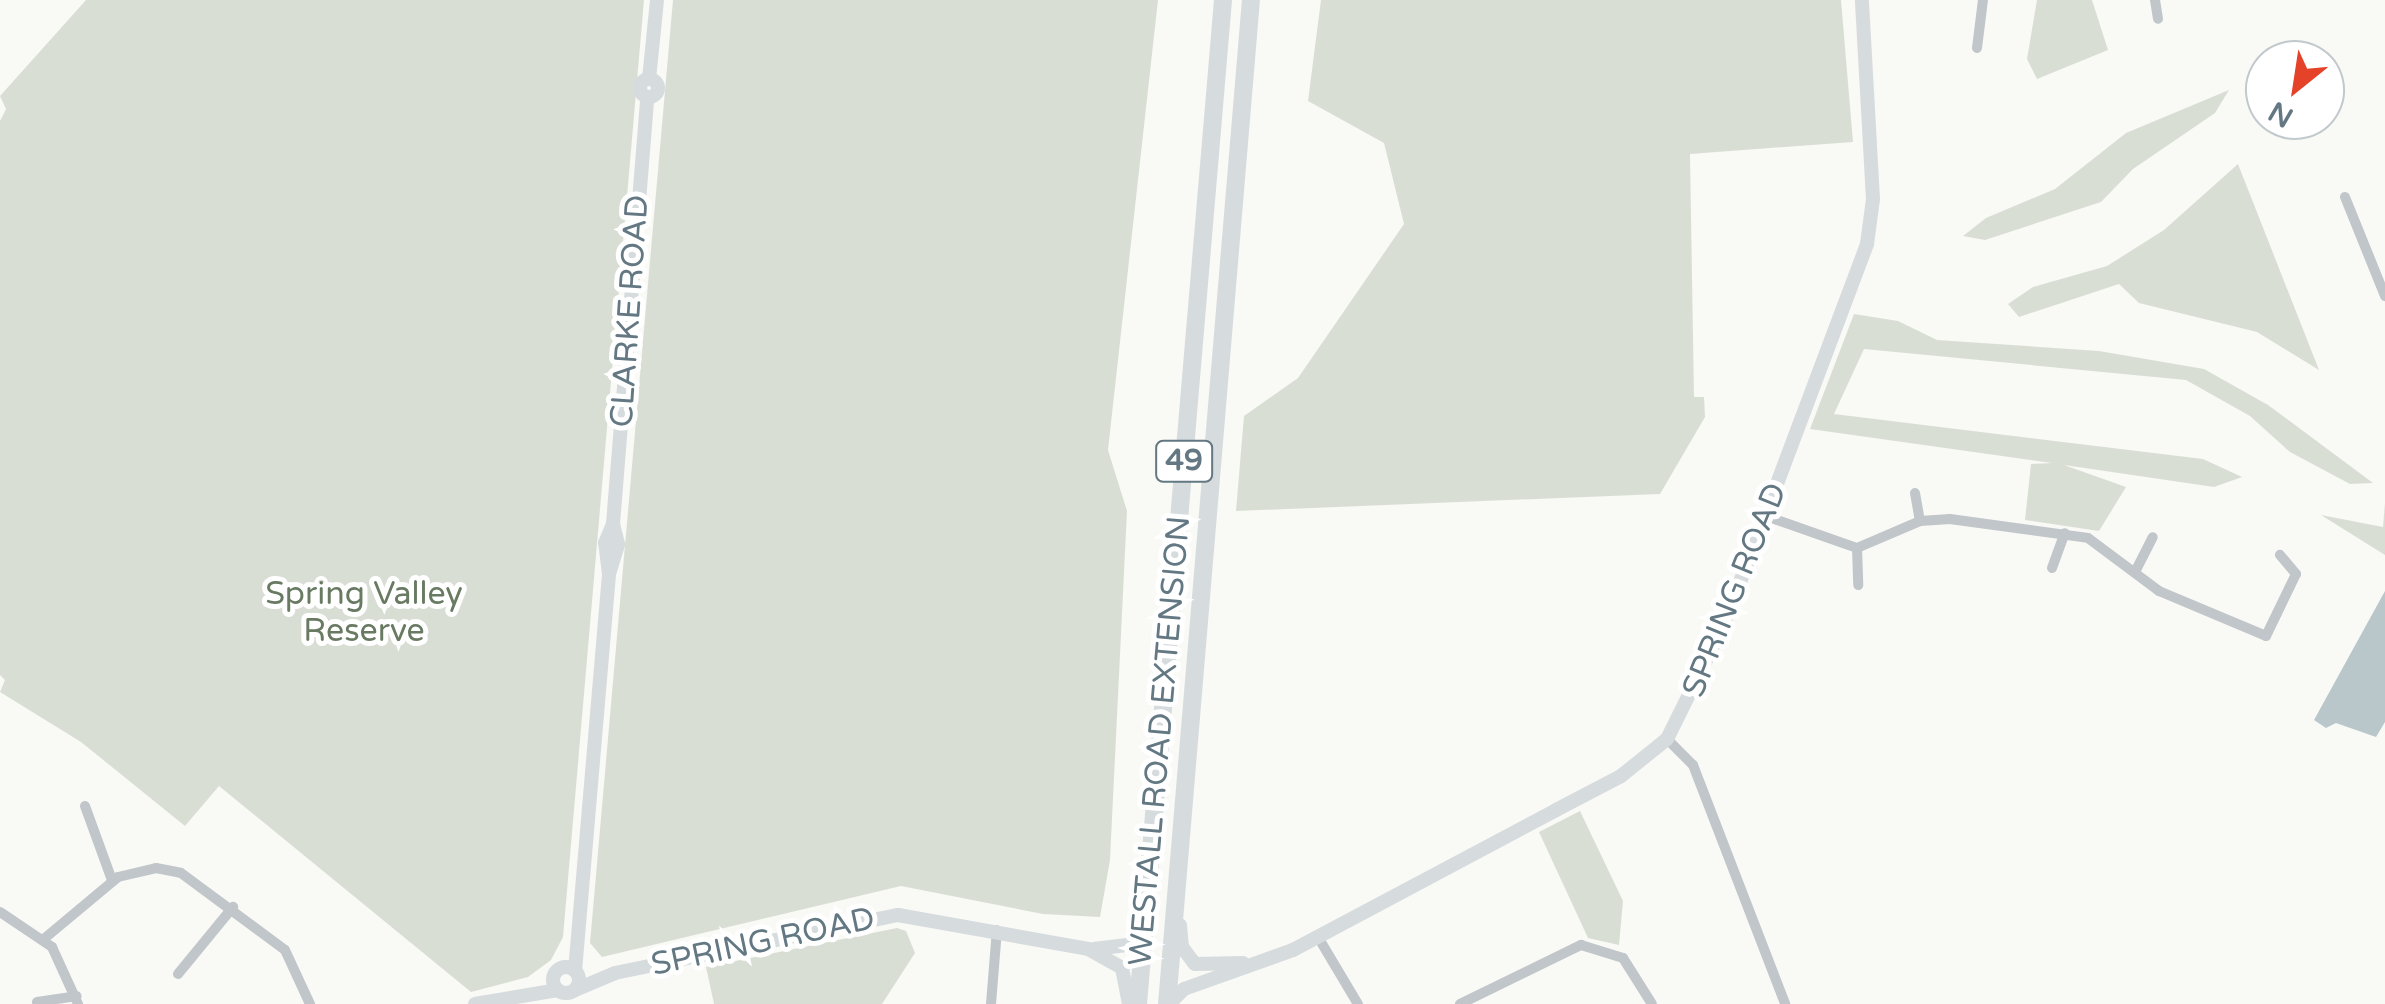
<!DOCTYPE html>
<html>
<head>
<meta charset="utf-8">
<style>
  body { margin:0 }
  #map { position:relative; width:2385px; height:1004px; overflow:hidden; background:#f9f9f6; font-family:"Varela Round",sans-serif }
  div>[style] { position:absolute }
  .green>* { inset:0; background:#d9ded5 }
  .water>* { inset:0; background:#b9c7ca }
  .street>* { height:10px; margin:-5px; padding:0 5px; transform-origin:5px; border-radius:5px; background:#c0c6c9 }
  .secondary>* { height:14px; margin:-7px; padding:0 7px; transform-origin:7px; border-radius:7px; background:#d6dbde }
  .secondary>.ring { margin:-7px; padding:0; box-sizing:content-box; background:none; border:14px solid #d6dbde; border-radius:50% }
  .highway>* { height:18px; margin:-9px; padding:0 9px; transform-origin:9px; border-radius:9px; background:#d6dbde }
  span { translate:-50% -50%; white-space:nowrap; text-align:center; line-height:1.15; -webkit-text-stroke:10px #fff; paint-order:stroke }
  .shield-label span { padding:2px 8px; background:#fff; border:2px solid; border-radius:8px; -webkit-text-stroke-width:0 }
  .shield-label { font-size:30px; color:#637882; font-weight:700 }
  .street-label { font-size:32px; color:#637882 }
  .park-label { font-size:32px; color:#697a62 }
  .north { position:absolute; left:2245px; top:40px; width:100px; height:100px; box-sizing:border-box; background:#fff; border:2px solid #c1c9cd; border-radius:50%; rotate:210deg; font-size:28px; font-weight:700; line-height:40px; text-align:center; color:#637882 }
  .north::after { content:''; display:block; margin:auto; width:35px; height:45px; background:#e5422a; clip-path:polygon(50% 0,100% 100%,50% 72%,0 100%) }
</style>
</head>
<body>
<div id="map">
  <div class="green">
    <div style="clip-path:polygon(86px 0,644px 0,563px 937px,551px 960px,528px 977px,471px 992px,219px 786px,185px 826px,81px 742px,0 692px,5px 680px,0 675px,0 121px,6px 109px,0 96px)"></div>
    <div style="clip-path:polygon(673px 0,1158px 0,1108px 450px,1127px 511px,1110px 860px,1100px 917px,1043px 914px,901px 886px,602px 957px,590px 943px)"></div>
    <div style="clip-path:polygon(1321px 0,1841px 0,1853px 142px,1690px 154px,1694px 397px,1704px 397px,1705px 417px,1660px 494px,1236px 511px,1244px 416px,1298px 378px,1404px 224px,1384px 143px,1308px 101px)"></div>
    <div style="clip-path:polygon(2037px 0,2092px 0,2108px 50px,2037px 79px,2027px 59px)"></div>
    <div style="clip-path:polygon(2229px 90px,2215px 113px,2133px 169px,2101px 202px,1985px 240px,1963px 236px,1986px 218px,2055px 189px,2126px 133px)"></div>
    <div style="clip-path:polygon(2238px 164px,2319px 370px,2257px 332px,2139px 303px,2119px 284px,2019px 317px,2008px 304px,2033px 287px,2107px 266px,2164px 230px)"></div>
    <div style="clip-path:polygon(1854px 314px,1898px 321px,1937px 340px,2099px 351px,2204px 369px,2268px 405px,2373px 483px,2350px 484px,2290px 452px,2250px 416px,2186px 380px,1864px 349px,1834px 414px,2203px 459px,2242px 477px,2214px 487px,2064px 465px,2126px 487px,2099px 531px,2025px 520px,2031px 464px,2052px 463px,1810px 429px)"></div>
    <div style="clip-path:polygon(2385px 503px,2385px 555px,2321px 515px,2383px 527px)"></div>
    <div style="clip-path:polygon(1580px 811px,1623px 901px,1619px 945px,1588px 938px,1539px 832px)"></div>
    <div style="clip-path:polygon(897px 928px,906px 931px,915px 953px,882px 1004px,714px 1004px,706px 967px)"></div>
  </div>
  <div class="water">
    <div style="clip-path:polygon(2385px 591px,2385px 722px,2376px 737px,2336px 723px,2326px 728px,2314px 720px)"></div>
  </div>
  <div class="street">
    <div style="left:2155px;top:0;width:19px;rotate:81deg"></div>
    <div style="left:1977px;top:48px;width:48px;rotate:-82.9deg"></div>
    <div style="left:2345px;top:197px;width:107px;rotate:68deg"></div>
    <div style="left:1915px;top:493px;width:28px;rotate:80deg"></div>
    <div style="left:1766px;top:516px;width:96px;rotate:19.4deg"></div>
    <div style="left:1857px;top:548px;width:69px;rotate:-23.2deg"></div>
    <div style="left:1920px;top:521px;width:30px;rotate:-4deg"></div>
    <div style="left:1950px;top:519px;width:139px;rotate:7.8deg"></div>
    <div style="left:2088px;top:538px;width:89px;rotate:36.7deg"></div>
    <div style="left:2159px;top:591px;width:116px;rotate:22.8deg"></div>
    <div style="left:2266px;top:636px;width:69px;rotate:-64.2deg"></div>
    <div style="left:2296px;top:574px;width:25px;rotate:-130deg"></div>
    <div style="left:1857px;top:548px;width:37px;rotate:88deg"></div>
    <div style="left:2052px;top:568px;width:37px;rotate:-70deg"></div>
    <div style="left:2135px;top:572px;width:39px;rotate:-63deg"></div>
    <div style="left:1667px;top:739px;width:37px;rotate:45deg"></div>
    <div style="left:1693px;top:765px;width:256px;rotate:68.9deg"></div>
    <div style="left:85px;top:806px;width:79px;rotate:70deg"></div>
    <div style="left:0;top:912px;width:63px;rotate:33.9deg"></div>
    <div style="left:52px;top:947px;width:63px;rotate:65.5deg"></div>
    <div style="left:1318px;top:937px;width:78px;rotate:59.2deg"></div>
    <div style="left:45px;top:938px;width:95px;rotate:-39.9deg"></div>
    <div style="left:118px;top:877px;width:39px;rotate:-13deg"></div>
    <div style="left:156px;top:868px;width:25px;rotate:11deg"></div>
    <div style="left:181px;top:873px;width:129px;rotate:36.5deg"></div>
    <div style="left:285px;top:950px;width:60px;rotate:65.2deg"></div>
    <div style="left:178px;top:974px;width:87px;rotate:-50.6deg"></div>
    <div style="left:37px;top:1002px;width:40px;rotate:-8.5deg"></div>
    <div style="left:991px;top:1004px;width:74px;rotate:-85.4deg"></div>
    <div style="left:1460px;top:1004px;width:135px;rotate:-26deg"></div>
    <div style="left:1581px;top:945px;width:44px;rotate:17.2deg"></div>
    <div style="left:1623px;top:958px;width:54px;rotate:57.8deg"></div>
  </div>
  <div class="secondary">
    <div class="ring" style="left:640px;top:79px;width:4px;height:4px"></div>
    <div style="left:649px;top:79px;width:79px;rotate:-84.2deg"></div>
    <div style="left:609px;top:574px;width:31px;rotate:-73deg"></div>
    <div style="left:618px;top:544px;width:21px;rotate:-104deg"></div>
    <div style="left:613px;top:524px;width:428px;rotate:-85.4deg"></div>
    <div style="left:1180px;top:925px;width:22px;rotate:85deg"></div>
    <div style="left:1182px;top:947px;width:21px;rotate:53deg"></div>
    <div style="left:1195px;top:964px;width:48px;rotate:-1.2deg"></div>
    <div style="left:1094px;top:949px;width:35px;rotate:-7deg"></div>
    <div style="left:1129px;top:945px;width:22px;rotate:-47deg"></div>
    <div class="ring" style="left:553px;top:967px;width:12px;height:12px"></div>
    <div style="left:575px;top:971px;width:398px;rotate:-85.1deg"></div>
    <div style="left:609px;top:574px;width:31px;rotate:-97deg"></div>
    <div style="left:605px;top:543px;width:21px;rotate:-67deg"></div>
    <div style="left:575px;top:990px;width:43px;rotate:-23deg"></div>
    <div style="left:615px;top:973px;width:289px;rotate:-11.6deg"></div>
    <div style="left:898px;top:915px;width:193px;rotate:10.1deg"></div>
    <div style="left:1088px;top:949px;width:39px;rotate:29deg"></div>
    <div style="left:1122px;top:968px;width:37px;rotate:79deg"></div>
    <div style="left:475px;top:1004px;width:84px;rotate:-9.6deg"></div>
    <div style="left:1169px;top:1004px;width:21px;rotate:-45deg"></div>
    <div style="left:1184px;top:989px;width:116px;rotate:-19.7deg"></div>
    <div style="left:1293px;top:950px;width:298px;rotate:-28deg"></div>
    <div style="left:1556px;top:810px;width:73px;rotate:-27.6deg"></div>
    <div style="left:1621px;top:776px;width:59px;rotate:-38.8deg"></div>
    <div style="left:1667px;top:739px;width:131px;rotate:-63.6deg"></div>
    <div style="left:1725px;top:622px;width:404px;rotate:-69.4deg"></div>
    <div style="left:1867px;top:244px;width:45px;rotate:-82.4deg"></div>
    <div style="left:1873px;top:199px;width:199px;rotate:-93.2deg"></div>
  </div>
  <div class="highway">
    <div style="left:1138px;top:1004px;width:1008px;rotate:-85.16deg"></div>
    <div style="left:1167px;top:1004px;width:1008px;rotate:-85.22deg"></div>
  </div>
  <div class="shield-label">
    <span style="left:1184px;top:461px">49</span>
  </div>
  <div class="street-label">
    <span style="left:630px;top:311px;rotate:-86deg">CLARKE ROAD</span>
    <span style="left:1735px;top:590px;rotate:-68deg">SPRING ROAD</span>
    <span style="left:1160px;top:741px;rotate:-85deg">WESTALL ROAD EXTENSION</span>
    <span style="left:763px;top:942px;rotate:-12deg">SPRING ROAD</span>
  </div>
  <div class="park-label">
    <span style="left:364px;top:613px">Spring Valley<br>Reserve</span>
  </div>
  <div class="north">N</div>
</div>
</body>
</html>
